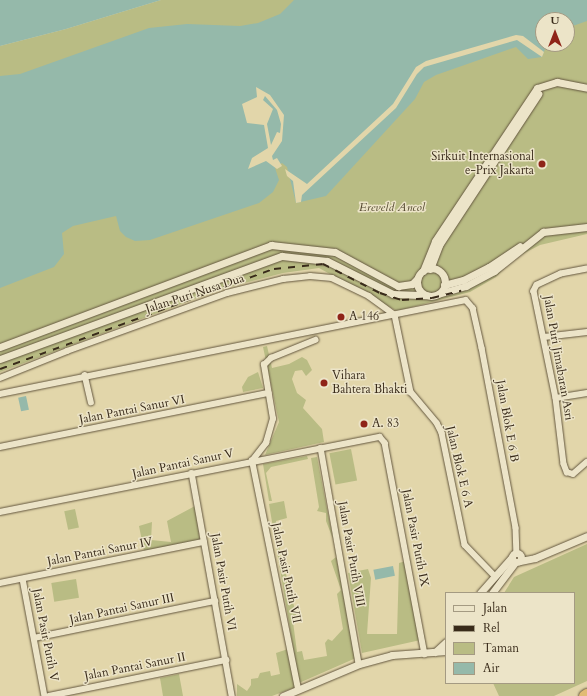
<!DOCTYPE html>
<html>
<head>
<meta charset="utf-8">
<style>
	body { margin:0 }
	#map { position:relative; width:587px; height:696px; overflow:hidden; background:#e2d6aa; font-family:Cardo,serif }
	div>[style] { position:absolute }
	.green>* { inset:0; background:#b9bc84; transform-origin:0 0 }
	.water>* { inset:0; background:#95b9aa; transform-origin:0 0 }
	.pier>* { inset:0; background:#e2d6aa }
	.roads { filter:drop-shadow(0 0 1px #63563e) drop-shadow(0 0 1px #63563e) }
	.minor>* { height:5.5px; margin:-2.75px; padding:0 2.75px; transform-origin:2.75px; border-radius:2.75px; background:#ece4c8 }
	.tertiary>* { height:7px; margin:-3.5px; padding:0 3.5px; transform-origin:3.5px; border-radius:3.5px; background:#ece4c8 }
	.tertiary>.ring { margin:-3.5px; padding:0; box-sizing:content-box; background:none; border:7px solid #ece4c8; border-radius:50% }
	.motorway>* { height:10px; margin:-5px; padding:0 5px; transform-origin:5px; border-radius:5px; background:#e1bb75 }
	.rail>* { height:1.5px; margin-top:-0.75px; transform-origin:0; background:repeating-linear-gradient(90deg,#392b1a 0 7px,transparent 0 14px) }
	.dots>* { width:11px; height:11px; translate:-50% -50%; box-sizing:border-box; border:2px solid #ece4c8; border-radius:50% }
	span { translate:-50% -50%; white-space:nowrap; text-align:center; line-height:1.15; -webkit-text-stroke:3px #ece4c8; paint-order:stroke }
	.poi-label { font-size:12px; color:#392b1a }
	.right { translate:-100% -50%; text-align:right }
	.left { translate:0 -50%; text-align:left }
	.park-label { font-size:12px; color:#53482f; font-style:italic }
	.street-label { font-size:12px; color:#392b1a }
	.legend { position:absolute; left:445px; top:592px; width:130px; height:92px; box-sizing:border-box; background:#ece4c8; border:1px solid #a49a82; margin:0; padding:5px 7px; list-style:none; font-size:12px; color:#392b1a }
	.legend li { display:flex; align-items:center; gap:8px; height:20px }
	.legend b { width:20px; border:1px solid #a49a82 }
	.north { position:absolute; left:535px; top:12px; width:40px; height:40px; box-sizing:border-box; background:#ece4c8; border:1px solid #a49a82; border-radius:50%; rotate:0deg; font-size:11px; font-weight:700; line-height:16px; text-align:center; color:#392b1a }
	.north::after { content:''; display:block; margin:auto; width:14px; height:18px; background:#8f2418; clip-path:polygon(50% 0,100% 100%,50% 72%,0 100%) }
</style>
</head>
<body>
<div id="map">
	<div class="green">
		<div style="clip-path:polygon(evenodd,161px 0,587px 0,587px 234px,540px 245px,513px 259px,496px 277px,470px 292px,397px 311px,319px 268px,283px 273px,221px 289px,0 372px,0 46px,66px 29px,161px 0,543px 20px,567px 20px,567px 44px,543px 44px,543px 20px)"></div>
		<div style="clip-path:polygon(267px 346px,272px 368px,289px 364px,302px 357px,307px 360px,312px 370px,306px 376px,302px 370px,295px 371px,292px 379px,297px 393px,306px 400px,303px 408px,322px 429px,324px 442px,265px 455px,279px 422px,263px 347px)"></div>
		<div style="clip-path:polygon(258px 372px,263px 388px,243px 392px,242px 387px,248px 377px)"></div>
		<div style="left:351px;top:449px;width:32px;height:22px;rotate:79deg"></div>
		<div style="clip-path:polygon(307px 456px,308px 459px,271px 467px,266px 473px,272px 501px,269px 501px,263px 464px)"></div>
		<div style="clip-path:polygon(317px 457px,356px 658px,299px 683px,269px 504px,284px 501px,287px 518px,276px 521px,283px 574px,286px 574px,296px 614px,293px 622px,297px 652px,302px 651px,304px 660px,327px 656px,325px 643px,328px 639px,332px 641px,343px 629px,337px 594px,341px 590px,331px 561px,336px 557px,333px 539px,326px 521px,326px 513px,317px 511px,319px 507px,311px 458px)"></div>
		<div style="clip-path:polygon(195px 506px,200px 540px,144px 551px,139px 526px,152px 522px,151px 540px,171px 542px,167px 521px)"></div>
		<div style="left:75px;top:509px;width:19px;height:11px;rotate:78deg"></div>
		<div style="clip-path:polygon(587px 544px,587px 681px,554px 696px,499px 696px,493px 683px,574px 683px,574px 593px,504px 593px,514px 577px)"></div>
		<div style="clip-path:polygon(406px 561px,425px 639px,362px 653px,348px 573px,368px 569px,371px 578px,367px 634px,397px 634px,399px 563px)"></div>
		<div style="left:76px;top:579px;width:19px;height:25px;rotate:81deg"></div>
		<div style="clip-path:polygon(288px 649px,296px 687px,272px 696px,237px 696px,237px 684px,247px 691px,251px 685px,251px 679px,258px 678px,260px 673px,270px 671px,271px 676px,280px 674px,276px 653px)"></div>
		<div style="clip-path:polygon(179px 674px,183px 696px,163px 696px,160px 678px)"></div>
	</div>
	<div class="water">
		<div style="clip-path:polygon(0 0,161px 0,66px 29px,0 46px)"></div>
		<div style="clip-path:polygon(294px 0,587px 0,587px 21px,567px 28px,567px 20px,543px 20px,543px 44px,547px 44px,542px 57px,528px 59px,516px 47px,436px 75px,424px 82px,415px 99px,326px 196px,296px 203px,287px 167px,282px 163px,275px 168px,279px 180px,273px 192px,259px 203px,150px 240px,135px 241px,126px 237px,120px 231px,116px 216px,73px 226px,62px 233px,64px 254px,54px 267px,0 288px,0 76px,20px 74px,149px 28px,187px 24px,240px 26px,258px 23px,280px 14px)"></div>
		<div style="left:26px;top:396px;width:14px;height:8px;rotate:78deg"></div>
		<div style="left:393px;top:566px;width:10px;height:20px;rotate:79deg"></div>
	</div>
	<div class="pier">
		<div style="clip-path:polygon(516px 35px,523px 36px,544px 52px,542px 57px,517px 40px,424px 67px,417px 74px,396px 108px,302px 195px,301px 202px,296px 203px,293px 181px,287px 176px,285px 169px,307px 184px,393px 104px,416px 67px,426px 61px)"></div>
		<div style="clip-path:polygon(evenodd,256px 87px,270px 95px,284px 115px,282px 141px,272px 156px,273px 160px,277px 158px,282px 166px,277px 169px,266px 161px,248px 169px,252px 158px,268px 148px,264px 125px,247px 123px,242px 104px,257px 97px,256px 87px,265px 96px,277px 110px,281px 124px,280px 133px,277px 132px,271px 145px,267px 124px,273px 109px,263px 100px,265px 96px)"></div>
	</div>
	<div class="roads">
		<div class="minor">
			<div style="left:587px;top:269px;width:26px;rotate:169deg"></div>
			<div style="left:561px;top:274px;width:26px;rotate:155deg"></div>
			<div style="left:537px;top:285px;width:7px;rotate:117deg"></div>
			<div style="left:534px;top:291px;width:109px;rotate:78.4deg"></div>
			<div style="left:556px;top:398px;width:66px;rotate:83.1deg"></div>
			<div style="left:564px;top:464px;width:9px;rotate:69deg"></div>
			<div style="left:567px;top:472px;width:6px;rotate:18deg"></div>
			<div style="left:573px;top:474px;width:18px;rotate:-41deg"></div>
			<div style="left:544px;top:337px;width:43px;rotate:-6.6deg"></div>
			<div style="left:85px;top:375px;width:28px;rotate:77deg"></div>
			<div style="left:0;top:378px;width:72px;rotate:-21.9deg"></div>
			<div style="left:67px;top:351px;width:170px;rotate:-19.9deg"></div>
			<div style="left:227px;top:293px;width:58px;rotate:-14deg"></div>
			<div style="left:283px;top:279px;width:27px;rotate:-6deg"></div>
			<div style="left:310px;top:276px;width:22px;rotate:5deg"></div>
			<div style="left:332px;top:278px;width:41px;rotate:25.9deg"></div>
			<div style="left:369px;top:296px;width:32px;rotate:36deg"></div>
			<div style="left:395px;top:315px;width:79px;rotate:78.3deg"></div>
			<div style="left:411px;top:392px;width:40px;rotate:50deg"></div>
			<div style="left:437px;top:423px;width:11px;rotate:63deg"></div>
			<div style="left:442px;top:433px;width:114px;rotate:78.4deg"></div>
			<div style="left:465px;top:545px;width:42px;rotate:46deg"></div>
			<div style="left:0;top:394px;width:475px;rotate:-11.4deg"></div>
			<div style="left:466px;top:300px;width:11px;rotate:49deg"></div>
			<div style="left:473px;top:308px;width:41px;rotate:77.3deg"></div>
			<div style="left:482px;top:348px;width:183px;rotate:79.3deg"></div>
			<div style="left:516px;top:528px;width:26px;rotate:88deg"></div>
			<div style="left:556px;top:398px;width:31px;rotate:-9deg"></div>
			<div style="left:0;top:447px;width:274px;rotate:-11.4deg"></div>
			<div style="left:321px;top:448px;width:219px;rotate:80deg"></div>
			<div style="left:192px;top:473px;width:227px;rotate:79.8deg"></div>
			<div style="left:0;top:512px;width:387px;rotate:-11.2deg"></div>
			<div style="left:380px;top:437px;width:8px;rotate:50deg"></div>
			<div style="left:385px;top:443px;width:215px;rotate:79.3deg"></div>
			<div style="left:23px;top:579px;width:119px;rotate:79.4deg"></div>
			<div style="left:0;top:583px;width:208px;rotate:-11.4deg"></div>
			<div style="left:34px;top:638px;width:185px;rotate:-11.6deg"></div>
			<div style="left:298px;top:689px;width:233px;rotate:-101.4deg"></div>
			<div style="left:252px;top:461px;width:23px;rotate:-52deg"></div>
			<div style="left:266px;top:443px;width:25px;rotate:-74deg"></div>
			<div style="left:273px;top:419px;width:55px;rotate:-99.5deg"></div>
			<div style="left:264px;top:365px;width:10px;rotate:-45deg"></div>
			<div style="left:271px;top:358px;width:48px;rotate:-22.2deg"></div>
			<div style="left:49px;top:696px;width:181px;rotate:-11.5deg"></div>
		</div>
		<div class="tertiary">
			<div class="ring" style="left:417px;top:268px;width:21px;height:21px"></div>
			<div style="left:430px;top:269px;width:26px;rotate:-69deg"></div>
			<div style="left:439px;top:245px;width:181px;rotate:-56.7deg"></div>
			<div style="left:423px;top:271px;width:32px;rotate:-68deg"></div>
			<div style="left:435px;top:241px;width:184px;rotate:-56.3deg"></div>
			<div style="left:537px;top:88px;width:21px;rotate:-17deg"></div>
			<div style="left:557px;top:82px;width:31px;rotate:11deg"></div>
			<div style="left:444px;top:285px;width:20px;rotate:-15deg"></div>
			<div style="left:463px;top:280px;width:29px;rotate:-27deg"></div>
			<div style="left:489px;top:267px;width:37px;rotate:-34deg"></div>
			<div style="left:438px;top:294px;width:29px;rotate:-16deg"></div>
			<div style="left:466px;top:286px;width:32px;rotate:-28deg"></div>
			<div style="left:494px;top:271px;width:63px;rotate:-38.5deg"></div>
			<div style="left:543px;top:232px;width:44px;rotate:-6.5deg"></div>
			<div style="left:0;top:347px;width:290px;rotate:-20.6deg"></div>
			<div style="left:271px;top:245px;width:64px;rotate:6.2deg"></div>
			<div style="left:335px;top:252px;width:72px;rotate:28.4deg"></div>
			<div style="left:398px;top:286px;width:14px;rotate:-8deg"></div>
			<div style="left:412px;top:284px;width:7px;rotate:-45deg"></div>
			<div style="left:0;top:359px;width:300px;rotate:-20.1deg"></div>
			<div style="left:282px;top:256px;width:45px;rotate:6.3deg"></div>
			<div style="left:327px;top:261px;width:74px;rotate:26.6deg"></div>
			<div style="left:393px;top:294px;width:33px;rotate:2deg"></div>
			<div class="ring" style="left:512.5px;top:553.5px;width:2px;height:2px"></div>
			<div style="left:520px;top:561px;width:15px;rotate:-11deg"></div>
			<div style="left:535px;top:558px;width:56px;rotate:-22.9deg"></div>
			<div style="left:480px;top:593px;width:48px;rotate:-48.4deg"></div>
			<div style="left:492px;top:593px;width:39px;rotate:-53deg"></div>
			<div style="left:435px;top:652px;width:15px;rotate:-42deg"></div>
			<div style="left:283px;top:696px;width:82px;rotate:-22.8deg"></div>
			<div style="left:359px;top:664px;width:34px;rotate:-15deg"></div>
			<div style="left:392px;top:655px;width:54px;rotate:-4.2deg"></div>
		</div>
		<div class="motorway">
			<div style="left:584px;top:696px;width:4px;rotate:-34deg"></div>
		</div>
	</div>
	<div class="rail">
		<div style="left:0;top:369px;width:292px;rotate:-20.1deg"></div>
		<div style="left:274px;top:269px;width:49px;rotate:-5.8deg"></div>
		<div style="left:323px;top:264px;width:64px;rotate:27deg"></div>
		<div style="left:380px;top:293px;width:23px;rotate:18deg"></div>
		<div style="left:402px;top:300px;width:30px;rotate:-4deg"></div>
		<div style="left:432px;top:298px;width:30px;rotate:-14deg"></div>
	</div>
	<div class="dots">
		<div style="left:542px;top:164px;background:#8f2418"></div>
		<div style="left:341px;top:317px;background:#8f2418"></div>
		<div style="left:324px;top:383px;background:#8f2418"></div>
		<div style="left:364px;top:424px;background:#8f2418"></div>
	</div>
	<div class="poi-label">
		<span class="right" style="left:534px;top:164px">Sirkuit Internasional<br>e-Prix Jakarta</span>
		<span class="left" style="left:349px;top:317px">A 146</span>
		<span class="left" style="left:332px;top:383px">Vihara<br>Bahtera Bhakti</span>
		<span class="left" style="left:372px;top:424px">A. 83</span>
	</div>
	<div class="park-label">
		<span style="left:392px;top:208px">Ereveld Ancol</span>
	</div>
	<div class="street-label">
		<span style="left:195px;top:294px;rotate:-18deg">Jalan Puri Nusa Dua</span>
		<span style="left:558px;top:358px;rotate:80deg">Jalan Puri Jimabaran Asri</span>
		<span style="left:132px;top:410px;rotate:-11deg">Jalan Pantai Sanur VI</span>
		<span style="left:507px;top:421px;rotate:80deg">Jalan Blok E 6 B</span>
		<span style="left:183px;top:464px;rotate:-12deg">Jalan Pantai Sanur V</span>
		<span style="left:459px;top:467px;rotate:77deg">Jalan Blok E 6 A</span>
		<span style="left:415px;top:538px;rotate:79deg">Jalan Pasir Putih IX</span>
		<span style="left:100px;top:552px;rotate:-11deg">Jalan Pantai Sanur IV</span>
		<span style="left:351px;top:554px;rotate:80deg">Jalan Pasir Putih VIII</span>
		<span style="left:286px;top:573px;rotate:78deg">Jalan Pasir Putih VII</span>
		<span style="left:223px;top:582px;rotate:80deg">Jalan Pasir Putih VI</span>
		<span style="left:122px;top:609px;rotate:-12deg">Jalan Pantai Sanur III</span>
		<span style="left:45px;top:635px;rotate:79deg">Jalan Pasir Putih V</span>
		<span style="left:135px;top:667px;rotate:-11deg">Jalan Pantai Sanur II</span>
	</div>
	<ul class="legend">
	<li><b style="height:5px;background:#ece4c8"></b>Jalan</li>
	<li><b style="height:5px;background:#392b1a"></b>Rel</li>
	<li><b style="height:11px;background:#b9bc84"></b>Taman</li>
	<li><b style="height:11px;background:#95b9aa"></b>Air</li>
	</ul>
	<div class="north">U</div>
</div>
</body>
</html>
